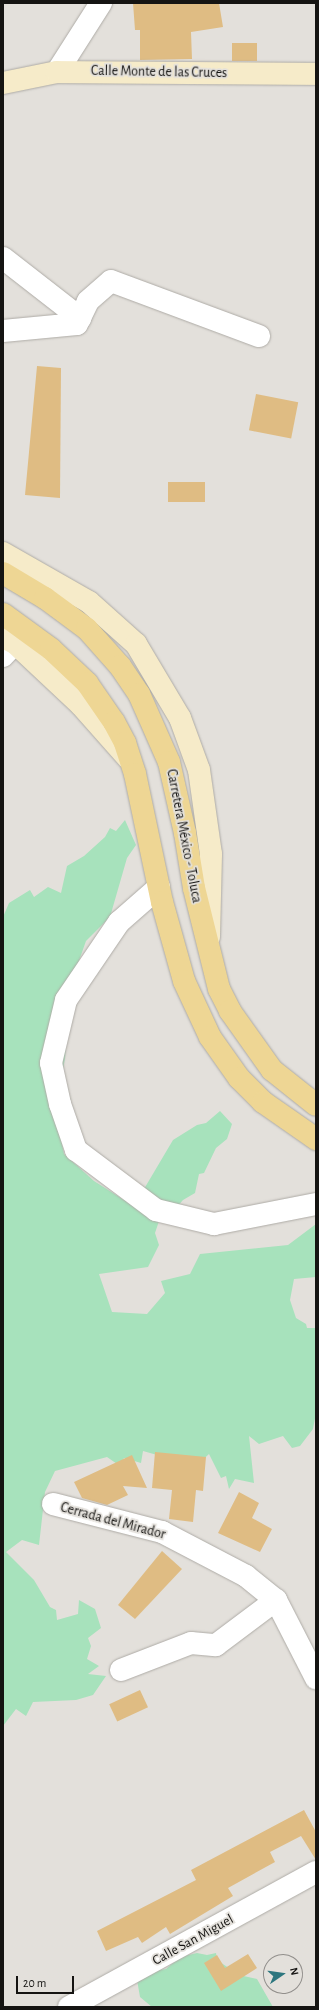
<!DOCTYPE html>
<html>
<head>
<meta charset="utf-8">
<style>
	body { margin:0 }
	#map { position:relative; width:319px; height:2010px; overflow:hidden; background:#e3e0db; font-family:"Alegreya Sans",sans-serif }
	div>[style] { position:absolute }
	.green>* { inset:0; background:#a7e2bc }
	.building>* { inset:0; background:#dfbc83; transform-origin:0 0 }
	.roads { filter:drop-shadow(0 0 1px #aeaba6) drop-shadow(0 0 1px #aeaba6) }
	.street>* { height:22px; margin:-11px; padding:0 11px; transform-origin:11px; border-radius:11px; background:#fff }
	.secondary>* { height:22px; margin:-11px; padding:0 11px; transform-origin:11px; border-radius:11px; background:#f6ebc9 }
	.primary>* { height:22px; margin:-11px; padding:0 11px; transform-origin:11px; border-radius:11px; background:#eed694 }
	span { translate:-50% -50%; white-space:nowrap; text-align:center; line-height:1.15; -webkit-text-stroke:3.5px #e3e0db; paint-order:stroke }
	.street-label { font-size:14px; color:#151412 }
	.frame { position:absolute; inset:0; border:4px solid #151412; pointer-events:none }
	.north { position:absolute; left:263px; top:1954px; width:40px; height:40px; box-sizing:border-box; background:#e3e0db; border:1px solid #918e8b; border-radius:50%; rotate:77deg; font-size:11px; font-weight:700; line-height:16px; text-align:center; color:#151412 }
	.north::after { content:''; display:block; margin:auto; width:14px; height:18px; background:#2d767e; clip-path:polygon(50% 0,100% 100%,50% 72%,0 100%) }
	.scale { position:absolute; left:16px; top:1976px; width:58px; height:18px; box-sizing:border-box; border:2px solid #151412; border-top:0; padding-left:5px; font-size:12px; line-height:14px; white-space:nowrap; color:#151412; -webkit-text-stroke:3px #e3e0db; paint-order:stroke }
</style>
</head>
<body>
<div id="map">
	<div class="green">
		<div style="clip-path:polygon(125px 820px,136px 845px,127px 858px,110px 917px,86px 941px,70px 986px,65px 1059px,55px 1107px,64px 1154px,94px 1181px,124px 1200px,144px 1189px,173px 1140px,197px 1125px,206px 1123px,220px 1111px,232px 1124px,227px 1139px,216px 1148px,204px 1173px,199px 1174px,195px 1193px,183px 1200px,168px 1217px,163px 1209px,155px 1233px,159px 1245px,148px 1267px,99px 1274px,112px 1312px,147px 1314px,165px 1293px,161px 1281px,190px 1274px,200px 1254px,288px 1245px,316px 1224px,316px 1277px,294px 1279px,290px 1300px,296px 1318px,306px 1324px,307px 1328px,316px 1328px,316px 1413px,313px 1429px,300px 1446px,292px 1448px,283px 1436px,259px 1444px,249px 1436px,254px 1483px,235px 1479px,229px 1489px,226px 1476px,221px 1478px,209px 1454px,196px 1466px,143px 1451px,141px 1463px,124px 1458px,120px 1466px,107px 1457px,55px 1471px,45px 1492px,39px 1545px,22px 1540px,6px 1552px,34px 1580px,50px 1607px,56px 1610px,57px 1620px,78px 1614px,79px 1600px,95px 1609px,101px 1628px,88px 1638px,91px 1646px,87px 1659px,99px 1666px,88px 1674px,106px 1676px,93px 1695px,76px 1700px,33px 1702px,26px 1716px,16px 1709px,3px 1726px,3px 917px,9px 903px,30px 890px,34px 897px,48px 887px,61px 893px,67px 866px,84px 856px,105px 837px,110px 828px,116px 831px)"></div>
		<div style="clip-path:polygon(197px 1953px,207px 1955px,216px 1953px,217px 1960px,239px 1975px,257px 1979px,273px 2007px,152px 2007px,140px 1997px,137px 1980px,148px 1972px,166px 1969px,180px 1957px)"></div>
	</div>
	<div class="building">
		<div style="clip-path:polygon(133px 3px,219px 3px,223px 27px,191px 32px,192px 59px,140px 60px,140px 30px,135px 30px)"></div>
		<div style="left:232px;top:43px;width:25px;height:18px"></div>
		<div style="clip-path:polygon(37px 366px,61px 368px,60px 498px,25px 495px)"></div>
		<div style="left:256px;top:394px;width:43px;height:37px;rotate:11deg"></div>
		<div style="left:168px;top:482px;width:37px;height:20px"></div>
		<div style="clip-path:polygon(155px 1452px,206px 1457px,203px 1491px,196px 1490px,193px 1522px,169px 1519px,172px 1490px,152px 1488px)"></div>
		<div style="clip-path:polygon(132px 1455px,147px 1488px,123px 1486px,128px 1495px,107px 1505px,82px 1498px,74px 1482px)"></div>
		<div style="clip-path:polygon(239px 1492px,259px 1503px,252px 1518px,272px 1529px,260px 1552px,218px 1533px)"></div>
		<div style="clip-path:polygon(162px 1551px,182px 1569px,135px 1619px,118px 1605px)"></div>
		<div style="left:140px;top:1690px;width:19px;height:34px;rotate:65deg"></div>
		<div style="clip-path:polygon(304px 1810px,316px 1832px,316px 1860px,301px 1836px,270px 1852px,275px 1862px,228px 1888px,233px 1896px,170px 1934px,166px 1927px,142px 1943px,138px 1937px,106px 1951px,97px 1931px,196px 1880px,191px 1870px)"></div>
		<div style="clip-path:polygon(248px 1954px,257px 1968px,221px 1991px,204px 1963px,217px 1955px,225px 1968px)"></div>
	</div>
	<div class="roads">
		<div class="street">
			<div style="left:57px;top:72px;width:82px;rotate:-57.5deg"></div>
			<div style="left:3px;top:258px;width:98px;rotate:37.9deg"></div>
			<div style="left:3px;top:331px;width:74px;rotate:-5.4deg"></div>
			<div style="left:77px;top:324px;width:25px;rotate:-64deg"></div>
			<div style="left:88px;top:301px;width:30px;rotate:-41deg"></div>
			<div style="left:111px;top:281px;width:158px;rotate:20.4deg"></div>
			<div style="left:3px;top:656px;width:18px;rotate:-47deg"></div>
			<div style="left:159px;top:887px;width:53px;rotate:138.8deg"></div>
			<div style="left:119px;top:922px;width:94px;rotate:124.2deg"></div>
			<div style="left:66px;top:1000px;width:65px;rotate:103.4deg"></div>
			<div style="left:51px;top:1063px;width:42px;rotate:77.6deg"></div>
			<div style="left:60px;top:1104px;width:49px;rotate:70.8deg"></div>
			<div style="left:76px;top:1150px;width:100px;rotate:36.9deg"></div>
			<div style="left:156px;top:1210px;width:60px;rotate:13.6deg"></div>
			<div style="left:214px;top:1224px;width:104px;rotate:-11.1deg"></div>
			<div style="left:53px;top:1504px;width:113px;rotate:14.4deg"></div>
			<div style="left:162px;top:1532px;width:95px;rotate:27.6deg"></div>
			<div style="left:246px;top:1576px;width:38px;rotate:39deg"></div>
			<div style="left:276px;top:1600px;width:88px;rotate:62.9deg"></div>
			<div style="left:121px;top:1670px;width:75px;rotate:-21.1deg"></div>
			<div style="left:191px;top:1643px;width:25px;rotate:5deg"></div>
			<div style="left:216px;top:1645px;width:75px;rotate:-36.9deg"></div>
			<div style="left:69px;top:2007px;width:281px;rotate:-28.7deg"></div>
		</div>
		<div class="secondary">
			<div style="left:3px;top:83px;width:55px;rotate:-11.5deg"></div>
			<div style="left:57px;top:72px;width:259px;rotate:0.4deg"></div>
			<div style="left:3px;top:553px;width:99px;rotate:29.7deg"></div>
			<div style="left:89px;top:602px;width:63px;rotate:41.8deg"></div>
			<div style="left:136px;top:644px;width:86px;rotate:59.3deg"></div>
			<div style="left:180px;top:718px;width:55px;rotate:69.9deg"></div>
			<div style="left:199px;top:770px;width:85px;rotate:81.9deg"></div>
			<div style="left:211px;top:854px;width:83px;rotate:91.4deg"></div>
			<div style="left:3px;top:637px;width:13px;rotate:27deg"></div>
			<div style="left:15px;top:643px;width:91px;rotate:43.2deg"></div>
			<div style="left:81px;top:705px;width:71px;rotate:48.4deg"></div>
		</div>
		<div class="primary">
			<div style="left:3px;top:573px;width:49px;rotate:30.8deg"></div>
			<div style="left:45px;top:598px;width:52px;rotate:36.4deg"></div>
			<div style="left:87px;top:629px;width:50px;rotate:48.3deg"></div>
			<div style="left:120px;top:666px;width:34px;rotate:56deg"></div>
			<div style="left:139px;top:694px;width:74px;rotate:66.2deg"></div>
			<div style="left:169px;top:762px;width:73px;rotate:77.3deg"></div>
			<div style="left:185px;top:833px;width:56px;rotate:80.7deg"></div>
			<div style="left:194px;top:888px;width:104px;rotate:76.1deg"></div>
			<div style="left:219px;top:989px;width:25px;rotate:63deg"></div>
			<div style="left:230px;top:1011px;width:72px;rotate:54.6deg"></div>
			<div style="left:272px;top:1070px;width:56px;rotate:38.5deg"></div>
			<div style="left:3px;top:614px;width:59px;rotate:36.1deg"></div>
			<div style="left:51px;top:649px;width:50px;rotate:43.4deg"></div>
			<div style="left:87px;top:683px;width:47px;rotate:55.3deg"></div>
			<div style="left:114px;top:722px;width:24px;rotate:62deg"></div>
			<div style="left:125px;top:743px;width:33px;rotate:72deg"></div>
			<div style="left:135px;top:774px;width:131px;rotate:78.1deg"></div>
			<div style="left:162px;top:902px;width:82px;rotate:74.4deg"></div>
			<div style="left:184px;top:981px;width:62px;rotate:65.1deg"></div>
			<div style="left:210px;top:1037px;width:50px;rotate:54.7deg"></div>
			<div style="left:239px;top:1078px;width:34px;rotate:45deg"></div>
			<div style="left:263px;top:1102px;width:65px;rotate:34.9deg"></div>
		</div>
	</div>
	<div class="street-label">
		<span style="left:159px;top:72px;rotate:1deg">Calle Monte de las Cruces</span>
		<span style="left:184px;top:836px;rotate:79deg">Carretera México - Toluca</span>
		<span style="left:113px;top:1521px;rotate:15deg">Cerrada del Mirador</span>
		<span style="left:193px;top:1940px;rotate:-29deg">Calle San Miguel</span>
	</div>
	<div class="frame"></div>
	<div class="north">N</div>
	<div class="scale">20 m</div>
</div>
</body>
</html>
